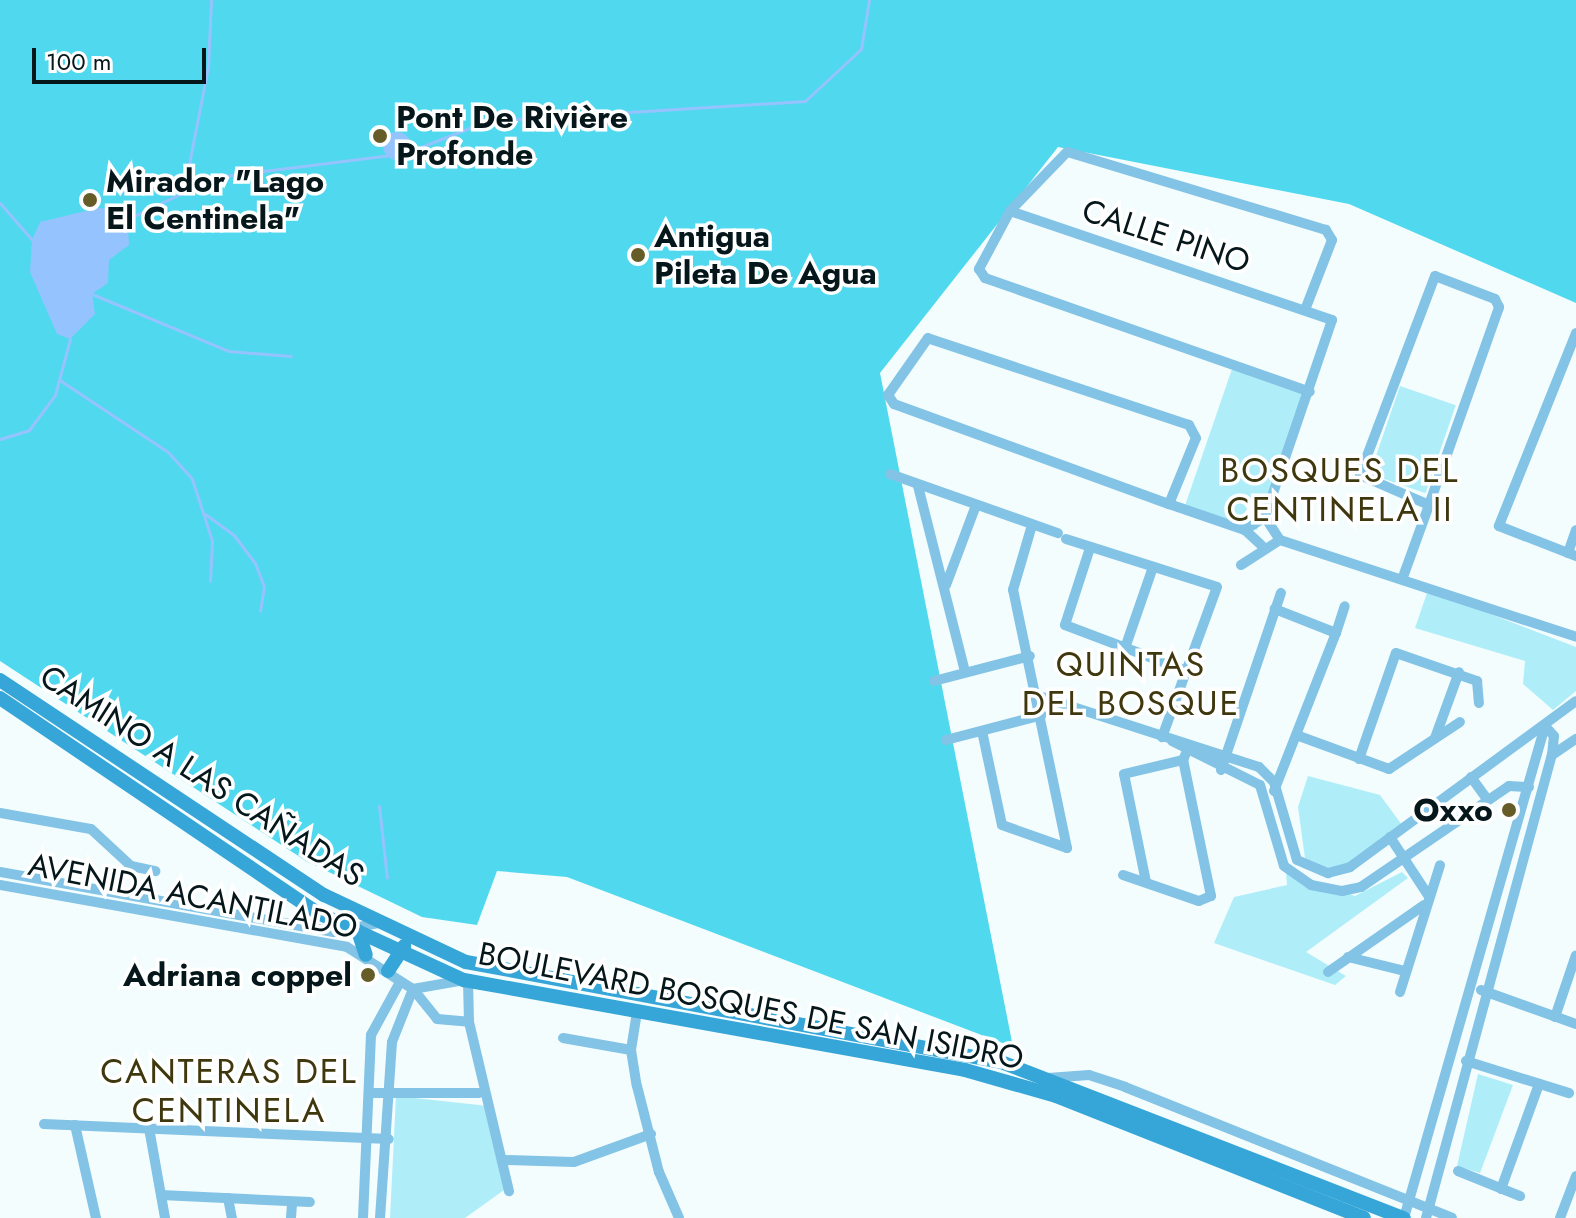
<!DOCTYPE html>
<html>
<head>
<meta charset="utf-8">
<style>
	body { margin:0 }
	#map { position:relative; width:1576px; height:1218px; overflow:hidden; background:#f3fdfe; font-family:Jost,sans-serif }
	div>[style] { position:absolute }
	.green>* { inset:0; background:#afeef9; transform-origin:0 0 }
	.forest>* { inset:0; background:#50d9ee }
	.water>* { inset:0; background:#95c3fd }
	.round { border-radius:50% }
	.stream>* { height:3px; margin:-1.5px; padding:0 1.5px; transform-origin:1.5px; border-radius:1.5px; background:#95c3fd }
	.street>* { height:10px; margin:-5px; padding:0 5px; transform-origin:5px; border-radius:5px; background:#83c3e5 }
	.secondary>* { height:14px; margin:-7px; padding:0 7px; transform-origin:7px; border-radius:7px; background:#36a6d8 }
	.dots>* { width:22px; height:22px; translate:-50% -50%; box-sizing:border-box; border:4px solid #fff; border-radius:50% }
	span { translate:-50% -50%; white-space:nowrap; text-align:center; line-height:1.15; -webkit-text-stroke:7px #fff; paint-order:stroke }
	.poi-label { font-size:32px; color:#05171a; font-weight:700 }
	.left { translate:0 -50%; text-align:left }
	.right { translate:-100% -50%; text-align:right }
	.street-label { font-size:32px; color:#05171a }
	.neighbourhood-label { font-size:34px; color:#3f380e; letter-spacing:2px }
	.scale { position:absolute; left:32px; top:48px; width:174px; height:36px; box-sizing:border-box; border:4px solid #05171a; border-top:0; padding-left:10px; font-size:24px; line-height:28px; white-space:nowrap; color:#05171a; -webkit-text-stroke:6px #fff; paint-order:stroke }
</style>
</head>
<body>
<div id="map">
	<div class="green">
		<div style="left:1232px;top:369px;width:76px;height:144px;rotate:19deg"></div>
		<div style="left:1400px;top:386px;width:59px;height:93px;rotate:19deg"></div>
		<div style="clip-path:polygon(1428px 590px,1576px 647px,1576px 691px,1553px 710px,1523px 684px,1525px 661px,1415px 628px)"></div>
		<div style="clip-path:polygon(1308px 776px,1380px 795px,1402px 825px,1342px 868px,1322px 870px,1305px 858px,1298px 807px)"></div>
		<div style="clip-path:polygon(1402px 872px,1408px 878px,1306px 952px,1346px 976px,1335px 985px,1214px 943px,1234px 897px,1287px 885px,1286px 873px,1355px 896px)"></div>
		<div style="clip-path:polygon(1478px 1074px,1513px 1085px,1480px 1173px,1457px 1166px)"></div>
		<div style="clip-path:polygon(396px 1096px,488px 1106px,511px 1185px,465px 1218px,390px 1218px)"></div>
	</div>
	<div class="forest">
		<div style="clip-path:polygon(0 0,1576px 0,1576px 303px,1349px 204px,1058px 147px,880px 373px,1013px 1047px,567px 877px,497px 871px,477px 925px,422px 917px,306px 861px,0 661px)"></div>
	</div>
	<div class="water">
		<div class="round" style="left:383px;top:132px;width:28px;height:28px"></div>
		<div style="clip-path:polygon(98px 208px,127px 210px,129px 245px,109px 260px,108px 283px,92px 294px,95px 314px,70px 339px,57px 334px,30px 272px,32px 240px,40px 222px)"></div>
	</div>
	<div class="stream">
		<div style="left:408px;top:152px;width:85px;rotate:-21.4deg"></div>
		<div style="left:487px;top:121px;width:319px;rotate:-3.6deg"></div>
		<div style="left:805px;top:101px;width:76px;rotate:-42.9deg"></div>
		<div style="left:861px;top:49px;width:50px;rotate:-80.7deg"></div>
		<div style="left:184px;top:190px;width:125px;rotate:-79deg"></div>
		<div style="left:208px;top:67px;width:67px;rotate:-87.4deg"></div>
		<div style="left:0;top:203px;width:49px;rotate:49.1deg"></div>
		<div style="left:132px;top:217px;width:93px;rotate:-25.5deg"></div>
		<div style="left:216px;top:177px;width:174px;rotate:-7.2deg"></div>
		<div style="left:92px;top:294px;width:147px;rotate:22.7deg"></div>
		<div style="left:228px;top:351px;width:63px;rotate:4.5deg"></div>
		<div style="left:61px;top:381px;width:128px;rotate:33.6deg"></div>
		<div style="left:168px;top:452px;width:36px;rotate:48deg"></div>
		<div style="left:192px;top:479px;width:65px;rotate:72.1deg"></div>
		<div style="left:212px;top:541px;width:40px;rotate:92.9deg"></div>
		<div style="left:0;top:439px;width:30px;rotate:-17deg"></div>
		<div style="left:29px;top:430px;width:44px;rotate:-53.4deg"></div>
		<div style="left:55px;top:395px;width:58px;rotate:-75deg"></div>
		<div style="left:205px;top:514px;width:34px;rotate:36deg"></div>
		<div style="left:233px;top:534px;width:36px;rotate:53deg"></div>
		<div style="left:255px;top:563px;width:25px;rotate:69deg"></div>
		<div style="left:264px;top:586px;width:25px;rotate:99deg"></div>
		<div style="left:379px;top:806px;width:72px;rotate:83.7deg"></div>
	</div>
	<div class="street">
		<div style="left:1010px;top:211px;width:340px;rotate:18.7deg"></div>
		<div style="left:1332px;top:320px;width:208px;rotate:108.8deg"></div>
		<div style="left:1305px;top:310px;width:75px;rotate:-68.9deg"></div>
		<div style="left:1332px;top:240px;width:12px;rotate:-121deg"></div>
		<div style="left:1326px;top:230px;width:270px;rotate:-163.2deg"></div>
		<div style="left:1067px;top:152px;width:82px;rotate:134deg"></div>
		<div style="left:1010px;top:211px;width:66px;rotate:118.1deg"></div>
		<div style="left:979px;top:269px;width:11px;rotate:56deg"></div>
		<div style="left:985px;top:278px;width:344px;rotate:19.3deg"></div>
		<div style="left:1576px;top:333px;width:208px;rotate:111.8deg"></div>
		<div style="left:1499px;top:526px;width:83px;rotate:21.3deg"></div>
		<div style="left:890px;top:474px;width:178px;rotate:19.4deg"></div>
		<div style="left:918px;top:486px;width:192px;rotate:75.8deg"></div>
		<div style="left:1169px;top:504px;width:71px;rotate:-67.8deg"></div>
		<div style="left:1196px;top:438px;width:15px;rotate:-118deg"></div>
		<div style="left:1189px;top:425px;width:275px;rotate:-161.6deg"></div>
		<div style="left:928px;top:338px;width:70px;rotate:125.1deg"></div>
		<div style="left:888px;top:395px;width:11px;rotate:56deg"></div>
		<div style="left:894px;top:404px;width:293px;rotate:20deg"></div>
		<div style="left:1169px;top:504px;width:80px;rotate:18.9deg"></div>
		<div style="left:1265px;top:517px;width:27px;rotate:57deg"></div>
		<div style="left:1245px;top:530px;width:23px;rotate:43deg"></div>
		<div style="left:1245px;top:530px;width:24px;rotate:-33deg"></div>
		<div style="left:1066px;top:539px;width:158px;rotate:17.6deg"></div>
		<div style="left:1217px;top:587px;width:160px;rotate:110.1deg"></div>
		<div style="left:1280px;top:540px;width:311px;rotate:18.1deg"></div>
		<div style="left:1090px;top:548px;width:81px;rotate:108deg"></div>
		<div style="left:1065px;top:625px;width:130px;rotate:20.7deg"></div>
		<div style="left:1568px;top:553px;width:24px;rotate:-71deg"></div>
		<div style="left:1241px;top:565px;width:46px;rotate:-32.7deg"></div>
		<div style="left:1403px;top:577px;width:77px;rotate:-70.1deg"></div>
		<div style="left:1429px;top:505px;width:210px;rotate:-70.5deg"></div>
		<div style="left:1499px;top:307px;width:9px;rotate:-117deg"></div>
		<div style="left:1495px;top:299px;width:64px;rotate:-159deg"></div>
		<div style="left:1435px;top:276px;width:213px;rotate:110.7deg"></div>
		<div style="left:1360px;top:475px;width:75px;rotate:23.5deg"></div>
		<div style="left:946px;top:585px;width:85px;rotate:-69.4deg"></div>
		<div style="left:1336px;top:633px;width:28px;rotate:-72deg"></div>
		<div style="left:1125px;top:648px;width:86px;rotate:-70.9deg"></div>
		<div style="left:934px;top:681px;width:99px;rotate:-14.6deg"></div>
		<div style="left:1039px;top:696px;width:231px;rotate:17.9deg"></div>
		<div style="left:1259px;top:767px;width:21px;rotate:45deg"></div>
		<div style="left:1274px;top:782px;width:81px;rotate:73.6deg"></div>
		<div style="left:1297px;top:860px;width:34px;rotate:23deg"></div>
		<div style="left:1328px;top:873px;width:23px;rotate:-15deg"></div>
		<div style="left:1350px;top:867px;width:280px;rotate:-36.3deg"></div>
		<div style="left:982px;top:731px;width:96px;rotate:78deg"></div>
		<div style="left:1002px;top:825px;width:69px;rotate:19.5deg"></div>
		<div style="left:1067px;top:848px;width:264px;rotate:-101.8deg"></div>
		<div style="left:1013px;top:590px;width:68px;rotate:-73.7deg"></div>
		<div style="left:1299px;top:736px;width:96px;rotate:20.1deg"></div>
		<div style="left:1389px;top:769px;width:85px;rotate:-33.5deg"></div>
		<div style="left:1435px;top:738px;width:70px;rotate:-70deg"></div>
		<div style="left:946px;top:740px;width:99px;rotate:-14.6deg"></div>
		<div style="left:1172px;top:741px;width:98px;rotate:26.6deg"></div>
		<div style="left:1260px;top:785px;width:84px;rotate:73.5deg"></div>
		<div style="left:1284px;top:866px;width:33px;rotate:35deg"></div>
		<div style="left:1311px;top:885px;width:32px;rotate:11deg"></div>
		<div style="left:1342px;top:891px;width:19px;rotate:-12deg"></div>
		<div style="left:1361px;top:887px;width:179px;rotate:-34.3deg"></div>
		<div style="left:1509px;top:786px;width:20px;rotate:3deg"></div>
		<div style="left:1552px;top:755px;width:29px;rotate:-34deg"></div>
		<div style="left:1359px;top:759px;width:112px;rotate:-70.8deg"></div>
		<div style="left:1396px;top:653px;width:86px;rotate:19.1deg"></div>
		<div style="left:1477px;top:681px;width:22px;rotate:85deg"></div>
		<div style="left:1221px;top:770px;width:187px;rotate:-71.3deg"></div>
		<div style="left:1471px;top:777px;width:29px;rotate:54deg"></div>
		<div style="left:1274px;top:791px;width:170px;rotate:-68.6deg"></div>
		<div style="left:1336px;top:633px;width:66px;rotate:-158.5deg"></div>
		<div style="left:0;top:813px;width:92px;rotate:10deg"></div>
		<div style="left:91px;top:829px;width:54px;rotate:42.8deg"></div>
		<div style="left:131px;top:866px;width:25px;rotate:12deg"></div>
		<div style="left:1390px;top:837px;width:69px;rotate:56.8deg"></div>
		<div style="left:0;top:872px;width:339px;rotate:10.2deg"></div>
		<div style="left:334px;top:932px;width:50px;rotate:-11.5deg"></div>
		<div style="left:1123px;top:875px;width:80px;rotate:18.9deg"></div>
		<div style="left:1199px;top:901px;width:13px;rotate:-23deg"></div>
		<div style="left:1211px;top:896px;width:139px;rotate:-101.6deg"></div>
		<div style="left:1183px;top:760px;width:12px;rotate:-66deg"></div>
		<div style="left:1146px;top:882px;width:110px;rotate:-101.5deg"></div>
		<div style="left:1124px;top:774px;width:61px;rotate:-13.3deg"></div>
		<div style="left:0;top:885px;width:352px;rotate:10.1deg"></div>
		<div style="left:347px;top:947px;width:78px;rotate:32.5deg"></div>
		<div style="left:413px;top:989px;width:52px;rotate:-10deg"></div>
		<div style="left:1348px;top:957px;width:59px;rotate:13.8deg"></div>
		<div style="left:1328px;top:972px;width:117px;rotate:-34.9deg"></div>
		<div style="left:468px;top:981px;width:41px;rotate:88.6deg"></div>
		<div style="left:469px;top:1022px;width:174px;rotate:76.7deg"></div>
		<div style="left:413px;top:989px;width:38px;rotate:51deg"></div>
		<div style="left:437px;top:1019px;width:32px;rotate:5deg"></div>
		<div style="left:1481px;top:990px;width:101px;rotate:19.7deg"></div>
		<div style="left:1400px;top:992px;width:133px;rotate:-72.5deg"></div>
		<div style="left:637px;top:1012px;width:38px;rotate:99deg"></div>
		<div style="left:631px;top:1050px;width:36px;rotate:81deg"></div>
		<div style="left:637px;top:1086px;width:89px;rotate:75.7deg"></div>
		<div style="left:659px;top:1172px;width:50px;rotate:66.5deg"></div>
		<div style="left:1555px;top:1017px;width:65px;rotate:-71.3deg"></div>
		<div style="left:563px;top:1038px;width:69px;rotate:10deg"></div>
		<div style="left:1466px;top:1061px;width:108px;rotate:17.3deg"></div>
		<div style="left:1048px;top:1078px;width:41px;rotate:-4.2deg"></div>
		<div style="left:1089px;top:1075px;width:38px;rotate:18deg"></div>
		<div style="left:1125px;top:1087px;width:352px;rotate:21.8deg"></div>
		<div style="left:374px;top:1093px;width:105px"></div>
		<div style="left:44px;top:1124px;width:345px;rotate:2.5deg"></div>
		<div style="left:75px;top:1125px;width:95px;rotate:77.3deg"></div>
		<div style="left:149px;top:1128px;width:91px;rotate:79.9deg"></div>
		<div style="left:504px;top:1160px;width:70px;rotate:1.6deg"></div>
		<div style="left:574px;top:1162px;width:82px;rotate:-20deg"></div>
		<div style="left:1458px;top:1171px;width:67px;rotate:22deg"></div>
		<div style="left:1501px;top:1189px;width:112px;rotate:-70.1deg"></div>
		<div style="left:161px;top:1195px;width:149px;rotate:2.7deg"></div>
		<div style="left:228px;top:1198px;width:20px;rotate:79deg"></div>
		<div style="left:291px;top:1218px;width:16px;rotate:-86deg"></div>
		<div style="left:363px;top:1218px;width:183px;rotate:-87.5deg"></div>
		<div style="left:371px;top:1035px;width:60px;rotate:-61.3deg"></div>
		<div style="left:380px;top:1218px;width:176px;rotate:-86.1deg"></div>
		<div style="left:392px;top:1042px;width:57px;rotate:-68.4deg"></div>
		<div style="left:1404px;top:1218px;width:512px;rotate:-74.01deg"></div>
		<div style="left:1426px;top:1218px;width:480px;rotate:-74.8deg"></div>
		<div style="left:1552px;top:755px;width:19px;rotate:-84deg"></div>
		<div style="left:1554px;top:736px;width:13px;rotate:-132deg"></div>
		<div style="left:1560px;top:1218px;width:45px;rotate:-69.1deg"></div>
	</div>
	<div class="secondary">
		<div style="left:0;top:680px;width:389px;rotate:33.6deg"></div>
		<div style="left:324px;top:895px;width:157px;rotate:25.3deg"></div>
		<div style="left:466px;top:962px;width:544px;rotate:10.59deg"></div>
		<div style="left:1001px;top:1062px;width:432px;rotate:21.2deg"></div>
		<div style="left:0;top:698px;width:384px;rotate:34.1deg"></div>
		<div style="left:318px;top:913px;width:161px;rotate:24.7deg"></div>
		<div style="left:464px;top:980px;width:509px;rotate:10.18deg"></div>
		<div style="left:965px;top:1070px;width:95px;rotate:15.9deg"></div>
		<div style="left:1056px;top:1096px;width:331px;rotate:21.6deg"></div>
		<div style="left:358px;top:931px;width:25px;rotate:72deg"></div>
		<div style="left:388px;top:971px;width:30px;rotate:-57deg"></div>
	</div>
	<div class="dots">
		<div style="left:380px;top:136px;background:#655c28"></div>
		<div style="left:90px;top:200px;background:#655c28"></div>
		<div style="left:638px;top:255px;background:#655c28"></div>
		<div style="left:1509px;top:810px;background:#655c28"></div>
		<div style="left:368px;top:975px;background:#655c28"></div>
	</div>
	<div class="poi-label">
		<span class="left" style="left:396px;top:136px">Pont De Rivière<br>Profonde</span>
		<span class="left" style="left:106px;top:200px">Mirador "Lago<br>El Centinela"</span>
		<span class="left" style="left:654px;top:255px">Antigua<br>Pileta De Agua</span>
		<span class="right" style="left:1493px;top:810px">Oxxo</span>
		<span class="right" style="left:352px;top:975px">Adriana coppel</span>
	</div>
	<div class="street-label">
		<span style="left:1166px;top:236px;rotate:18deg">CALLE PINO</span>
		<span style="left:202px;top:776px;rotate:33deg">CAMINO A LAS CAÑADAS</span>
		<span style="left:193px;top:896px;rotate:11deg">AVENIDA ACANTILADO</span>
		<span style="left:751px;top:1006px;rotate:11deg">BOULEVARD BOSQUES DE SAN ISIDRO</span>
	</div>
	<div class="neighbourhood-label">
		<span style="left:1340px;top:490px">BOSQUES DEL<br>CENTINELA II</span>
		<span style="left:1131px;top:684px">QUINTAS<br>DEL BOSQUE</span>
		<span style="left:229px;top:1091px">CANTERAS DEL<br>CENTINELA</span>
	</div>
	<div class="scale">100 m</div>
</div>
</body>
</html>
